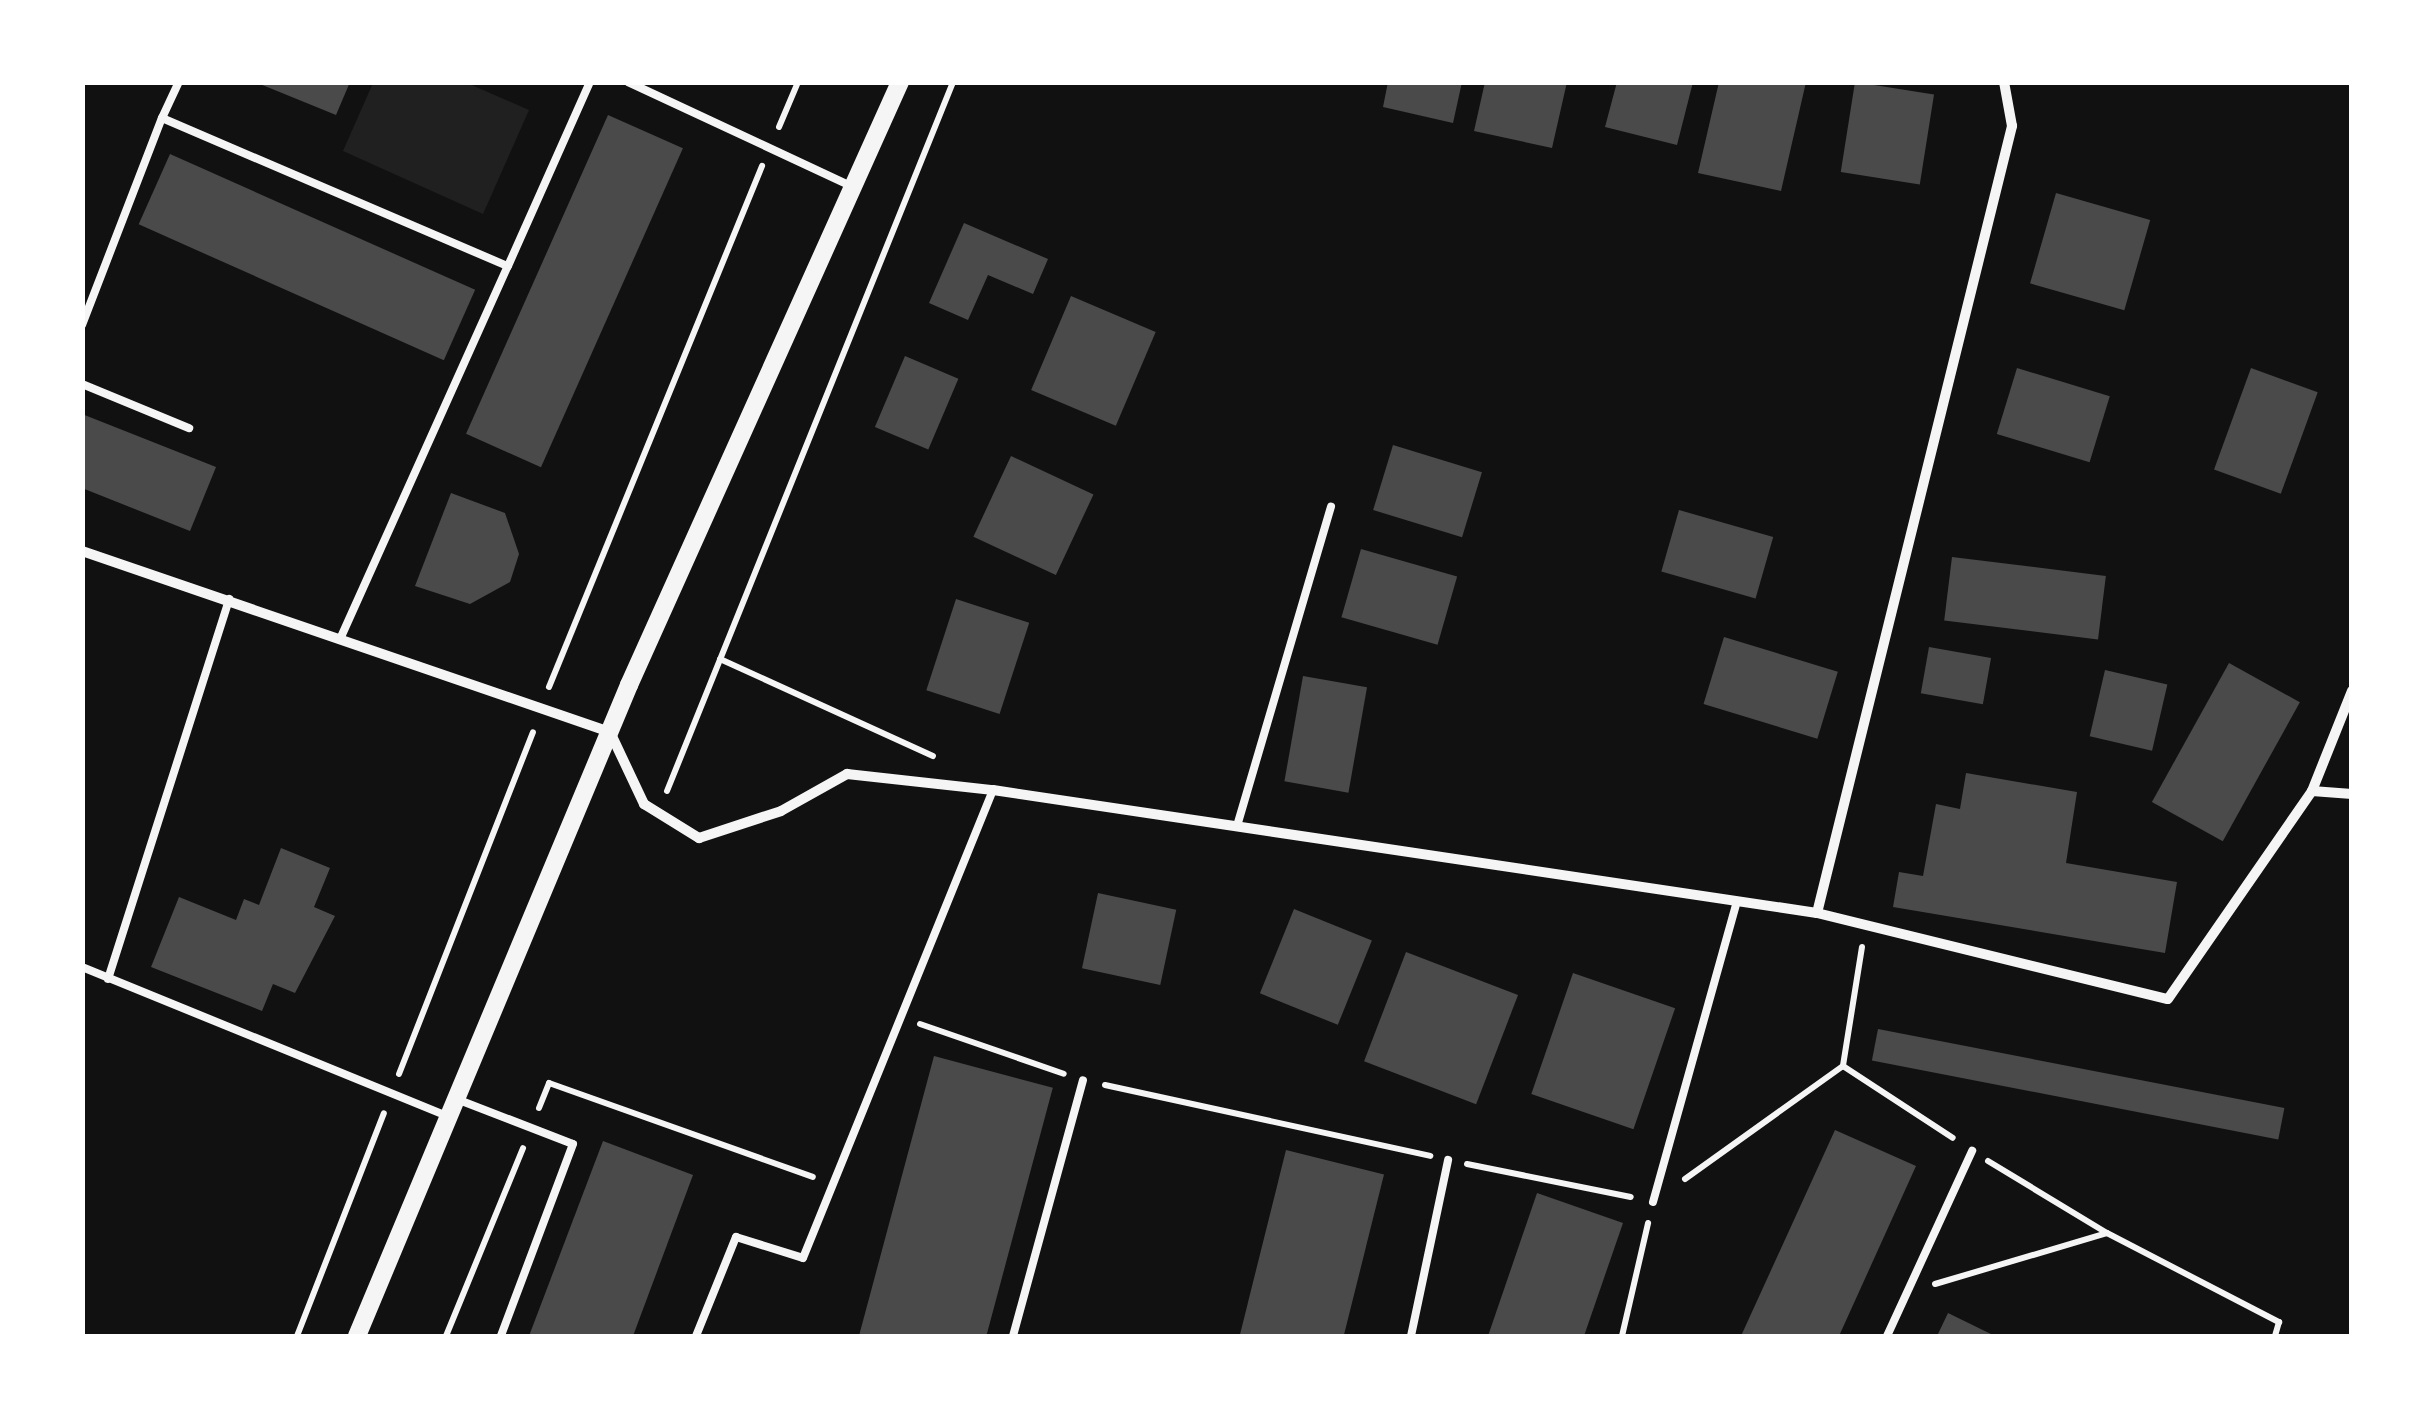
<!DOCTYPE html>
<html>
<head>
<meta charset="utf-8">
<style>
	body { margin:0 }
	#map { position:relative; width:2434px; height:1419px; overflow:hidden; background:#111; font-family:Rubik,sans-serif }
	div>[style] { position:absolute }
	.green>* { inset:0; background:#202020 }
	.building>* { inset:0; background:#4a4a4a; transform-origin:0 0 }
	.path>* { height:6px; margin:-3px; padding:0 3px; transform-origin:3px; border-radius:3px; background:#f5f5f5 }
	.service>* { height:8px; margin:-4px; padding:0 4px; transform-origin:4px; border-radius:4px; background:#f5f5f5 }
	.minor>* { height:10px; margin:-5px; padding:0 5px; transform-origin:5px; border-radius:5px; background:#f5f5f5 }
	.tertiary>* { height:18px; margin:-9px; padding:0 9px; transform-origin:9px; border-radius:9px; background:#f5f5f5 }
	span { translate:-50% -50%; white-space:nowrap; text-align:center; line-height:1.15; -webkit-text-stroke:9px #fff; paint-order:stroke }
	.frame { position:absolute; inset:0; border:85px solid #fff; pointer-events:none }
</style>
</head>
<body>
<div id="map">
	<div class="green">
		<div style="clip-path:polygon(373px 83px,467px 83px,529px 110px,483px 214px,343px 151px)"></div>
	</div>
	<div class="building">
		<div style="clip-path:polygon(255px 82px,350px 82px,336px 115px)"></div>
		<div style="clip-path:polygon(1388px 82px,1462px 82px,1453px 123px,1383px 107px)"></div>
		<div style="clip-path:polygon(1485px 82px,1567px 82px,1552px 148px,1474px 131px)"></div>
		<div style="clip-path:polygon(1617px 82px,1693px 82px,1677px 145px,1605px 127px)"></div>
		<div style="clip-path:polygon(1719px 82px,1806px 82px,1781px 191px,1698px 173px)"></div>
		<div style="left:1855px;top:82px;width:80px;height:91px;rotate:9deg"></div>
		<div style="left:608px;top:115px;width:82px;height:349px;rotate:24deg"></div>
		<div style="left:170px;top:154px;width:334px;height:77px;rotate:24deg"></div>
		<div style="left:2056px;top:193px;width:98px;height:94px;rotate:16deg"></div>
		<div style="clip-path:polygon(964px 223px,1048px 259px,1033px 294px,988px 275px,968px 320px,929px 303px)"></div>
		<div style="left:1071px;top:296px;width:92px;height:102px;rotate:23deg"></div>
		<div style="left:905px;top:356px;width:58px;height:77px;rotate:23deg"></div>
		<div style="left:2017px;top:368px;width:97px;height:69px;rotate:17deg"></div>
		<div style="left:2251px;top:368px;width:71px;height:108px;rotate:20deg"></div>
		<div style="clip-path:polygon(82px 414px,216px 467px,190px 531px,82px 488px)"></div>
		<div style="left:1393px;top:445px;width:93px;height:68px;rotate:17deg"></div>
		<div style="left:1011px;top:456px;width:91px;height:89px;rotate:25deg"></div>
		<div style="clip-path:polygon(451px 493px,505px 513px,519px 554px,510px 582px,470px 604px,415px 586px)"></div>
		<div style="left:1679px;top:510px;width:98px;height:64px;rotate:16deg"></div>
		<div style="left:1361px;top:549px;width:100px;height:71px;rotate:16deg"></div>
		<div style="left:1952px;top:557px;width:155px;height:64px;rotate:7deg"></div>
		<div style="left:956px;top:599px;width:77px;height:96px;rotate:18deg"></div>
		<div style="left:1724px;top:637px;width:119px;height:70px;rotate:17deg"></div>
		<div style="left:1929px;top:647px;width:63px;height:47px;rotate:10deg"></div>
		<div style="left:2229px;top:663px;width:81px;height:159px;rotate:29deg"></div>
		<div style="left:2105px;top:670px;width:64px;height:68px;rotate:13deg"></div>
		<div style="left:1303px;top:676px;width:65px;height:107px;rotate:10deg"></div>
		<div style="clip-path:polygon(1966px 773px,2077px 792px,2066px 863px,2177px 882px,2165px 953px,1893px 907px,1899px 872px,1923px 876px,1936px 804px,1960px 809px)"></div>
		<div style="clip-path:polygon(281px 848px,330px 868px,314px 907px,335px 916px,295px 993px,273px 984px,262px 1011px,151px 967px,179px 897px,236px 920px,244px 899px,259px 905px)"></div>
		<div style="left:1098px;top:893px;width:80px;height:77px;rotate:12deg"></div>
		<div style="left:1294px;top:909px;width:84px;height:91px;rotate:22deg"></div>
		<div style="left:1406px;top:952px;width:120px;height:117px;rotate:21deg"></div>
		<div style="left:1573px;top:973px;width:108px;height:128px;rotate:19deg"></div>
		<div style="left:1878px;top:1029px;width:414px;height:32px;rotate:11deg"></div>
		<div style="left:934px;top:1056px;width:123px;height:290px;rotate:15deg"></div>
		<div style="clip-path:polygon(1835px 1130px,1916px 1166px,1839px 1336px,1741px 1336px)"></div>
		<div style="clip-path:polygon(603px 1141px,693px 1175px,633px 1336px,529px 1336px)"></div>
		<div style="left:1286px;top:1150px;width:101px;height:192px;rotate:14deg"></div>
		<div style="clip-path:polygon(1537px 1193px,1623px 1223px,1584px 1336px,1488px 1336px)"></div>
		<div style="clip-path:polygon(1948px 1313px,1995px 1336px,1937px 1336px)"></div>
	</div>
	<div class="path">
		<div style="left:779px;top:127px;width:49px;rotate:-67.1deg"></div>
		<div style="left:720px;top:659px;width:234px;rotate:24.5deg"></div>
		<div style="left:549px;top:687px;width:563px;rotate:-67.76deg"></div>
		<div style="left:667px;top:791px;width:765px;rotate:-68.03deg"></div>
		<div style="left:1862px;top:947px;width:121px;rotate:99.1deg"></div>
		<div style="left:1843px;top:1066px;width:131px;rotate:33.2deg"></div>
		<div style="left:920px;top:1024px;width:152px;rotate:19.1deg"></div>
		<div style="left:399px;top:1074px;width:367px;rotate:-68.6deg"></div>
		<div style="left:1105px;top:1085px;width:333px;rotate:12.3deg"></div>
		<div style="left:539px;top:1108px;width:27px;rotate:-68deg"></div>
		<div style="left:549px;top:1083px;width:280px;rotate:19.6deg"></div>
		<div style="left:1988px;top:1161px;width:139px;rotate:31.2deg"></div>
		<div style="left:1467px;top:1164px;width:167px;rotate:11.4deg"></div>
		<div style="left:1685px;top:1179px;width:194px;rotate:-35.6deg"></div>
		<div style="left:1935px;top:1284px;width:179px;rotate:-16.5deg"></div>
		<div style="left:2107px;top:1233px;width:194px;rotate:27.4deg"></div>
		<div style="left:2279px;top:1322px;width:15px;rotate:106deg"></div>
		<div style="left:297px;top:1336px;width:239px;rotate:-68.7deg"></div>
		<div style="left:446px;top:1336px;width:203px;rotate:-67.7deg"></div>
		<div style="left:1622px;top:1336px;width:116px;rotate:-77deg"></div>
	</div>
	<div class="service">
		<div style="left:628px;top:82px;width:248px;rotate:25deg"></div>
		<div style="left:162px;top:118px;width:40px;rotate:-65deg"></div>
		<div style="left:82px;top:325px;width:222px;rotate:-68.9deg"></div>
		<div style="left:162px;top:118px;width:376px;rotate:23.2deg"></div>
		<div style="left:508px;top:266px;width:201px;rotate:-66deg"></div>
		<div style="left:82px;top:384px;width:116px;rotate:22.4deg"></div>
		<div style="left:341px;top:637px;width:407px;rotate:-65.8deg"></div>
		<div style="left:1237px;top:826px;width:333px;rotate:-73.6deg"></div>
		<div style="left:82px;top:967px;width:394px;rotate:22.2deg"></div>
		<div style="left:108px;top:979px;width:399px;rotate:-72.3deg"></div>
		<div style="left:459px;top:1100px;width:122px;rotate:21.1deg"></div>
		<div style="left:573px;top:1144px;width:205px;rotate:110.6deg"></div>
		<div style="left:1653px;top:1202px;width:312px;rotate:-74.4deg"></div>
		<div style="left:696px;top:1336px;width:107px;rotate:-68deg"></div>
		<div style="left:736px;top:1237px;width:70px;rotate:17.4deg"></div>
		<div style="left:803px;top:1258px;width:505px;rotate:-67.9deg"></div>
		<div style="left:1013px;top:1336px;width:265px;rotate:-74.7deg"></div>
		<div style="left:1411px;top:1336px;width:180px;rotate:-78.1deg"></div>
		<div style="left:1887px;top:1336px;width:204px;rotate:-65.3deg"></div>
	</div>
	<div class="minor">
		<div style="left:82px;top:551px;width:558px;rotate:18.92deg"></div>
		<div style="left:610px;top:732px;width:80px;rotate:64.7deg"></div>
		<div style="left:644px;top:804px;width:65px;rotate:31.7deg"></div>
		<div style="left:699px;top:838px;width:86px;rotate:-18.2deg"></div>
		<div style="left:781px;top:811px;width:76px;rotate:-29.3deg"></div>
		<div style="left:847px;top:774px;width:147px;rotate:6.3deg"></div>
		<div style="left:993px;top:790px;width:833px;rotate:8.49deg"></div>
		<div style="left:1817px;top:913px;width:361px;rotate:13.8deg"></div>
		<div style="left:2168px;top:999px;width:253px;rotate:-55.3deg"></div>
		<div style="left:2312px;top:791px;width:40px;rotate:4.3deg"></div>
		<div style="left:2312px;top:791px;width:108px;rotate:-68.2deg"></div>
		<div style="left:1817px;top:913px;width:811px;rotate:-76.08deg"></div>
		<div style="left:2012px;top:126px;width:45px;rotate:-100.3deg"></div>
	</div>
	<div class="tertiary">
		<div style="left:357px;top:1336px;width:706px;rotate:-67.32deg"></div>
		<div style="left:629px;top:685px;width:661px;rotate:-65.8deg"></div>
	</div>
	<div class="frame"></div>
</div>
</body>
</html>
